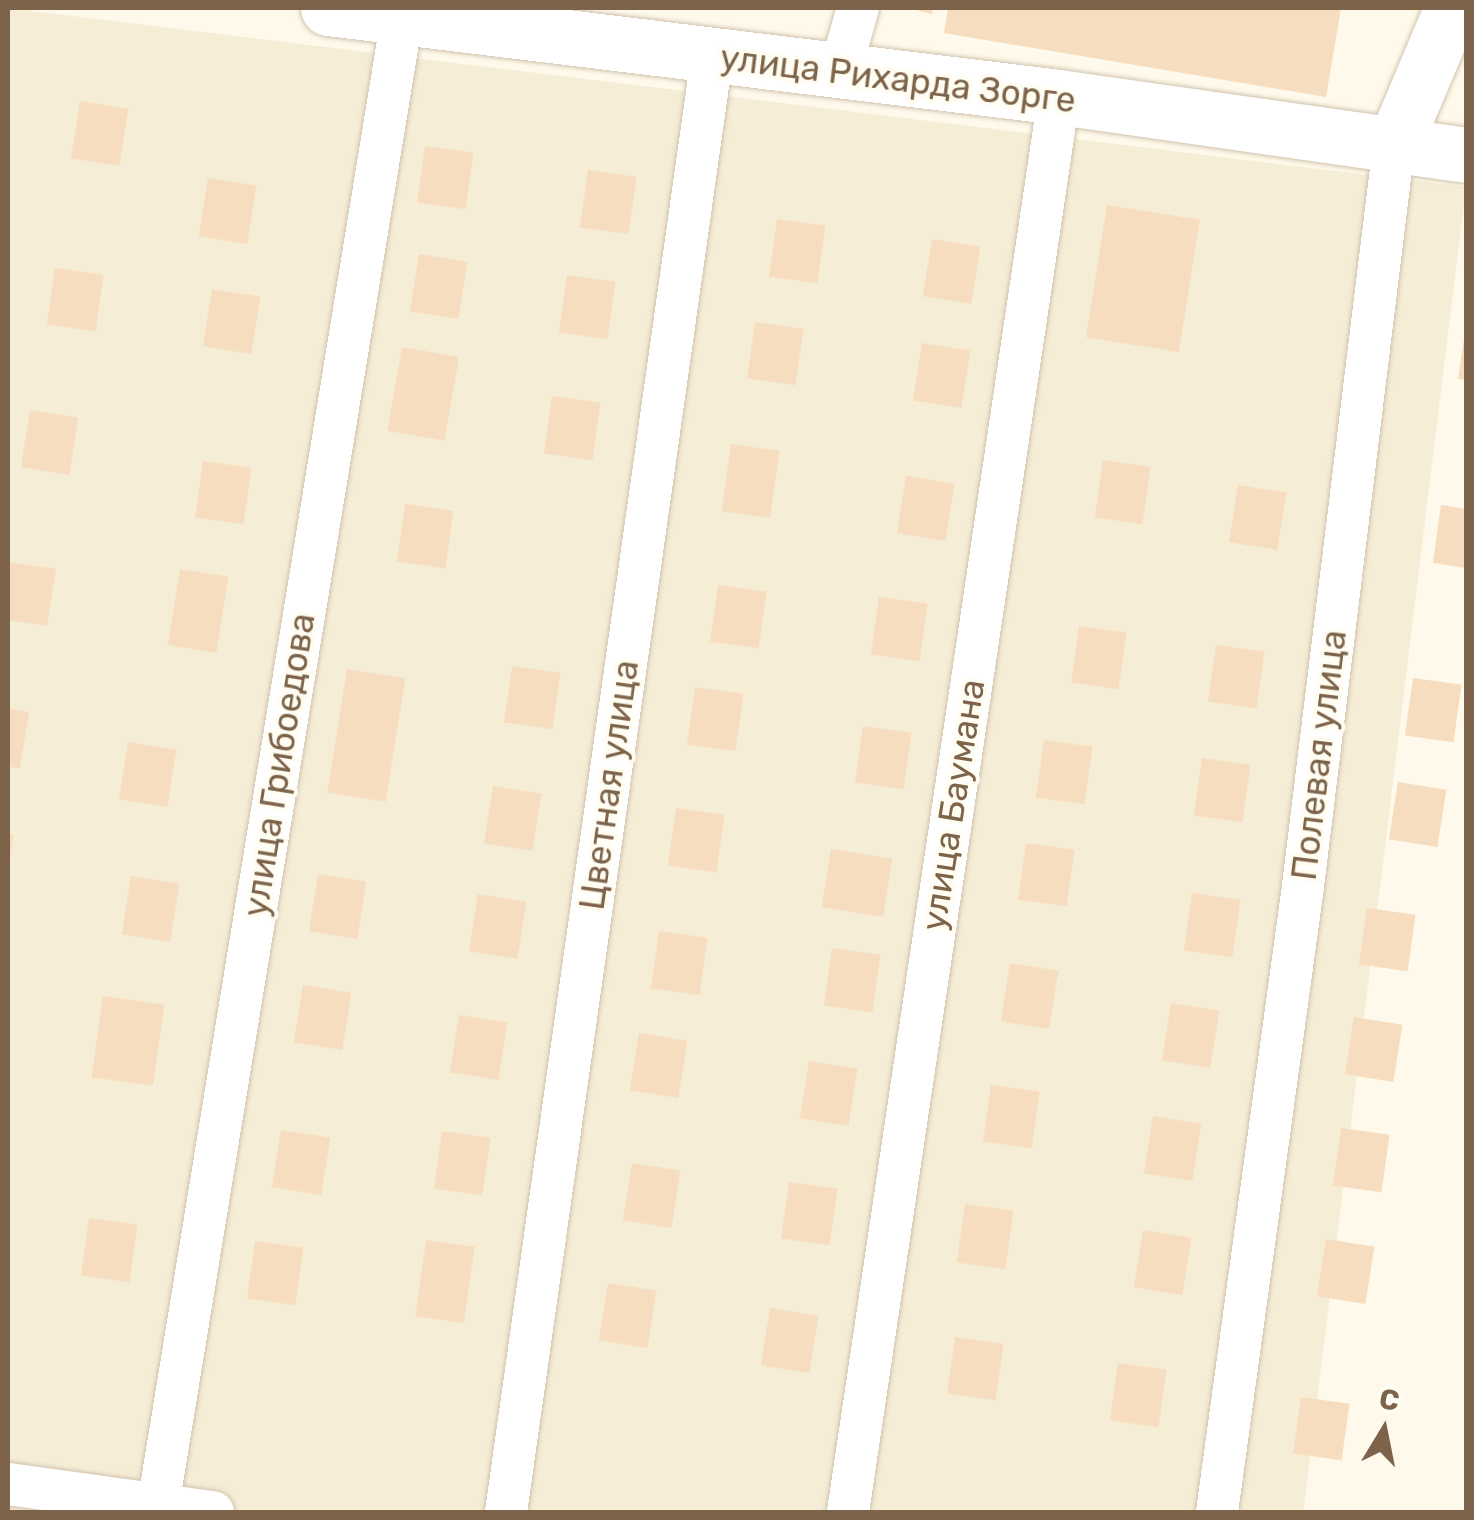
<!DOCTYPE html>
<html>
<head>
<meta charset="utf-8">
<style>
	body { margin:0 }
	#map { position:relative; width:1474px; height:1520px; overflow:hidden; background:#fef9ea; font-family:Rubik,sans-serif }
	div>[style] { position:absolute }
	.residential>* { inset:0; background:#f6edd7; transform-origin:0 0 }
	.building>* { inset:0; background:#f6ddbf; transform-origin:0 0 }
	.roads { filter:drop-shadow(0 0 2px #d2c3ae) drop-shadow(0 0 2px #d2c3ae) }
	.street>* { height:42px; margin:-21px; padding:0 21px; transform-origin:21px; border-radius:21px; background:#fff }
	.secondary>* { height:55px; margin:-27.5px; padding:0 27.5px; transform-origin:27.5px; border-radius:27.5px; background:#fff }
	span { translate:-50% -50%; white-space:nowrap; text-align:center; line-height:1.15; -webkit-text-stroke:8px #fffcf2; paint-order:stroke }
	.street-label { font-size:35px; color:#7c634a }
	.frame { position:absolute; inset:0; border:10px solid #7c634a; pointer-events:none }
	.north { position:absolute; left:1334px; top:1380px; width:100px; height:100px; -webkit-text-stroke:8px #fffcf2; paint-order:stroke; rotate:10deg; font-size:28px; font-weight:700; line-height:40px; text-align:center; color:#7c634a }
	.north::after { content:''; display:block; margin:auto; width:35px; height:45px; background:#7c634a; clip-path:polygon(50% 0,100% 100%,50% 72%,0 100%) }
</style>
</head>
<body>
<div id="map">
	<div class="residential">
		<div style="left:8px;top:8px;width:1469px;height:1504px;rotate:7deg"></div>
	</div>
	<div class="building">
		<div style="clip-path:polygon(908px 8px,933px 8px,932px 14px)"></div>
		<div style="clip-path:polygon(948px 8px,1341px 8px,1326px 97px,944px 33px)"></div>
		<div style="left:80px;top:101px;width:49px;height:58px;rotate:9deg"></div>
		<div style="left:425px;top:146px;width:49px;height:57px;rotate:8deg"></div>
		<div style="left:588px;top:170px;width:49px;height:58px;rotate:8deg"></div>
		<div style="left:208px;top:178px;width:49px;height:59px;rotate:9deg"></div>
		<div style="left:1107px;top:205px;width:94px;height:134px;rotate:9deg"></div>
		<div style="left:777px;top:219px;width:49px;height:58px;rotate:8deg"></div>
		<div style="left:932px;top:239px;width:49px;height:58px;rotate:9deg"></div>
		<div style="left:419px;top:254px;width:49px;height:58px;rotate:9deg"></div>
		<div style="left:55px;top:268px;width:49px;height:57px;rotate:8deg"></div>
		<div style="left:567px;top:275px;width:49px;height:58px;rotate:8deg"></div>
		<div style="left:212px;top:289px;width:49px;height:58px;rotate:9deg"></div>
		<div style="left:755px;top:322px;width:49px;height:57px;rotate:8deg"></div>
		<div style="clip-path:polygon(1464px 339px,1466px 339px,1466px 380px,1458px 379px)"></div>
		<div style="left:922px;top:343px;width:49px;height:58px;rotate:9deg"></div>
		<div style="left:402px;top:347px;width:58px;height:85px;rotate:10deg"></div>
		<div style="left:552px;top:396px;width:49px;height:58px;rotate:8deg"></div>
		<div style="left:30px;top:410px;width:49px;height:58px;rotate:9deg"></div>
		<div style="left:731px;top:444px;width:49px;height:68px;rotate:8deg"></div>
		<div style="left:1103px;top:460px;width:48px;height:58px;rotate:8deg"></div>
		<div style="left:203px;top:461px;width:49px;height:57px;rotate:8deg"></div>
		<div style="left:906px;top:476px;width:49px;height:58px;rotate:9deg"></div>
		<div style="left:1238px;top:485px;width:49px;height:58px;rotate:9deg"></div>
		<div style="left:405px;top:504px;width:49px;height:58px;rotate:8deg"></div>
		<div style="clip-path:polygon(1441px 505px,1466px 509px,1466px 568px,1433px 563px)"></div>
		<div style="clip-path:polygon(8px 562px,56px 569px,47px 626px,8px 620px)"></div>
		<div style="left:180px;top:569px;width:49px;height:77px;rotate:9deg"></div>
		<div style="left:718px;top:585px;width:49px;height:57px;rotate:8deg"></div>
		<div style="left:879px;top:597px;width:49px;height:58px;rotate:8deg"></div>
		<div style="left:1079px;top:626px;width:48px;height:57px;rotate:8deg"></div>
		<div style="left:1216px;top:645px;width:49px;height:57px;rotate:8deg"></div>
		<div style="left:512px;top:666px;width:49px;height:57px;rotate:8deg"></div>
		<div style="left:347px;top:669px;width:59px;height:125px;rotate:9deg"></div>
		<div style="left:1413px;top:678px;width:49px;height:58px;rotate:8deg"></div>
		<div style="left:695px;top:687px;width:49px;height:58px;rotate:8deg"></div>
		<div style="clip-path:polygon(8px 708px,29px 712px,20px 768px,8px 767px)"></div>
		<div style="left:863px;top:726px;width:49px;height:57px;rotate:8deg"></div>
		<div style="left:1044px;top:740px;width:49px;height:58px;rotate:8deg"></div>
		<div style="left:128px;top:742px;width:49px;height:58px;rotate:9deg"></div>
		<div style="left:1202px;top:758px;width:49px;height:58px;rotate:8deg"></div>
		<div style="left:1398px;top:782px;width:49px;height:58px;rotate:9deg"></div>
		<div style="left:493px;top:786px;width:49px;height:58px;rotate:9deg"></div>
		<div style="left:676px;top:808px;width:49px;height:58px;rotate:8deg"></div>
		<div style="clip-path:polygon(8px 834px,13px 835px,10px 859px,8px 859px)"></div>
		<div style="left:1026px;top:843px;width:49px;height:57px;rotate:8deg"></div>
		<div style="left:831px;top:849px;width:62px;height:59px;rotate:9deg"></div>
		<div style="left:318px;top:874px;width:49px;height:58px;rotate:9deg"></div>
		<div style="left:131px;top:876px;width:49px;height:59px;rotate:9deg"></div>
		<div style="left:1192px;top:893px;width:49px;height:58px;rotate:8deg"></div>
		<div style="left:478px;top:894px;width:49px;height:58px;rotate:9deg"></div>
		<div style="left:1367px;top:908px;width:49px;height:57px;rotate:8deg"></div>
		<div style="left:659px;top:931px;width:49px;height:58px;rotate:8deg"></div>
		<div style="left:832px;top:948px;width:49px;height:58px;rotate:8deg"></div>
		<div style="left:1010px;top:963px;width:49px;height:59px;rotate:9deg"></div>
		<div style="left:303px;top:985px;width:49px;height:58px;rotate:9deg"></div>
		<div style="left:103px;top:996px;width:62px;height:82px;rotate:8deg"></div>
		<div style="left:1171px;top:1003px;width:49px;height:58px;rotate:9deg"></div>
		<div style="left:459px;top:1015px;width:49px;height:58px;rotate:9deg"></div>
		<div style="left:1354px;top:1017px;width:49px;height:58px;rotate:9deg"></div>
		<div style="left:639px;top:1033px;width:49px;height:58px;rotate:9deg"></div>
		<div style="left:809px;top:1061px;width:49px;height:58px;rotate:9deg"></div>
		<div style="left:991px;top:1085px;width:49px;height:57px;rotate:8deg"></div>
		<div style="left:1153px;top:1116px;width:49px;height:58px;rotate:9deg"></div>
		<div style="left:1341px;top:1128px;width:49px;height:58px;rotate:8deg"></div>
		<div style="left:281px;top:1130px;width:50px;height:58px;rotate:9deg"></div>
		<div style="left:442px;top:1131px;width:49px;height:58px;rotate:8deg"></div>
		<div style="left:632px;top:1163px;width:49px;height:58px;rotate:9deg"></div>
		<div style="left:789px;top:1182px;width:49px;height:57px;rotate:8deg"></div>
		<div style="left:965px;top:1204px;width:49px;height:59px;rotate:8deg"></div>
		<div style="left:89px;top:1218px;width:49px;height:58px;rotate:8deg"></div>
		<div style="left:1143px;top:1230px;width:49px;height:58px;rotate:9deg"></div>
		<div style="left:1326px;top:1239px;width:49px;height:58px;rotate:9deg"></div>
		<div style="left:426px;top:1240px;width:49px;height:77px;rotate:8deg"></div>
		<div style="left:255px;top:1241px;width:49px;height:58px;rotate:8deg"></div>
		<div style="left:608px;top:1283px;width:49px;height:58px;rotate:9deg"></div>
		<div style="left:770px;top:1308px;width:49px;height:58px;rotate:9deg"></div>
		<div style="left:955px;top:1337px;width:49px;height:57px;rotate:8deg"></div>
		<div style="left:1118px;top:1363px;width:49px;height:58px;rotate:8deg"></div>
		<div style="left:1301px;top:1397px;width:49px;height:57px;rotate:8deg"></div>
	</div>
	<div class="roads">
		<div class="street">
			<div style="left:840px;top:71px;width:66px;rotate:-74.1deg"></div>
			<div style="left:8px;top:1484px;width:207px;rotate:7.8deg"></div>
			<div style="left:157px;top:1512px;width:1515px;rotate:-80.69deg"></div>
			<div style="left:506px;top:1512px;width:1470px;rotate:-81.94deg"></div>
			<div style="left:848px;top:1512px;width:1431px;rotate:-81.52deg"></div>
			<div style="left:1217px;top:1512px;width:624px;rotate:-82.17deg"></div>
			<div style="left:1302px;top:894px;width:755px;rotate:-83deg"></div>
		</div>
		<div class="secondary">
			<div style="left:328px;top:8px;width:736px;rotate:6.94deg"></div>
			<div style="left:1059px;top:97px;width:411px;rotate:8.1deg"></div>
			<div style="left:1394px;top:145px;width:149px;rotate:-67.1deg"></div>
		</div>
	</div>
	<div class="street-label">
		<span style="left:898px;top:79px;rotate:7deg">улица Рихарда Зорге</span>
		<span style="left:1319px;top:755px;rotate:-83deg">Полевая улица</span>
		<span style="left:279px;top:765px;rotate:-81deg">улица Грибоедова</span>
		<span style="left:609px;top:785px;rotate:-82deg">Цветная улица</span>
		<span style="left:953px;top:805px;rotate:-81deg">улица Баумана</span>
	</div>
	<div class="frame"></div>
	<div class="north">С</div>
</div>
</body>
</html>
